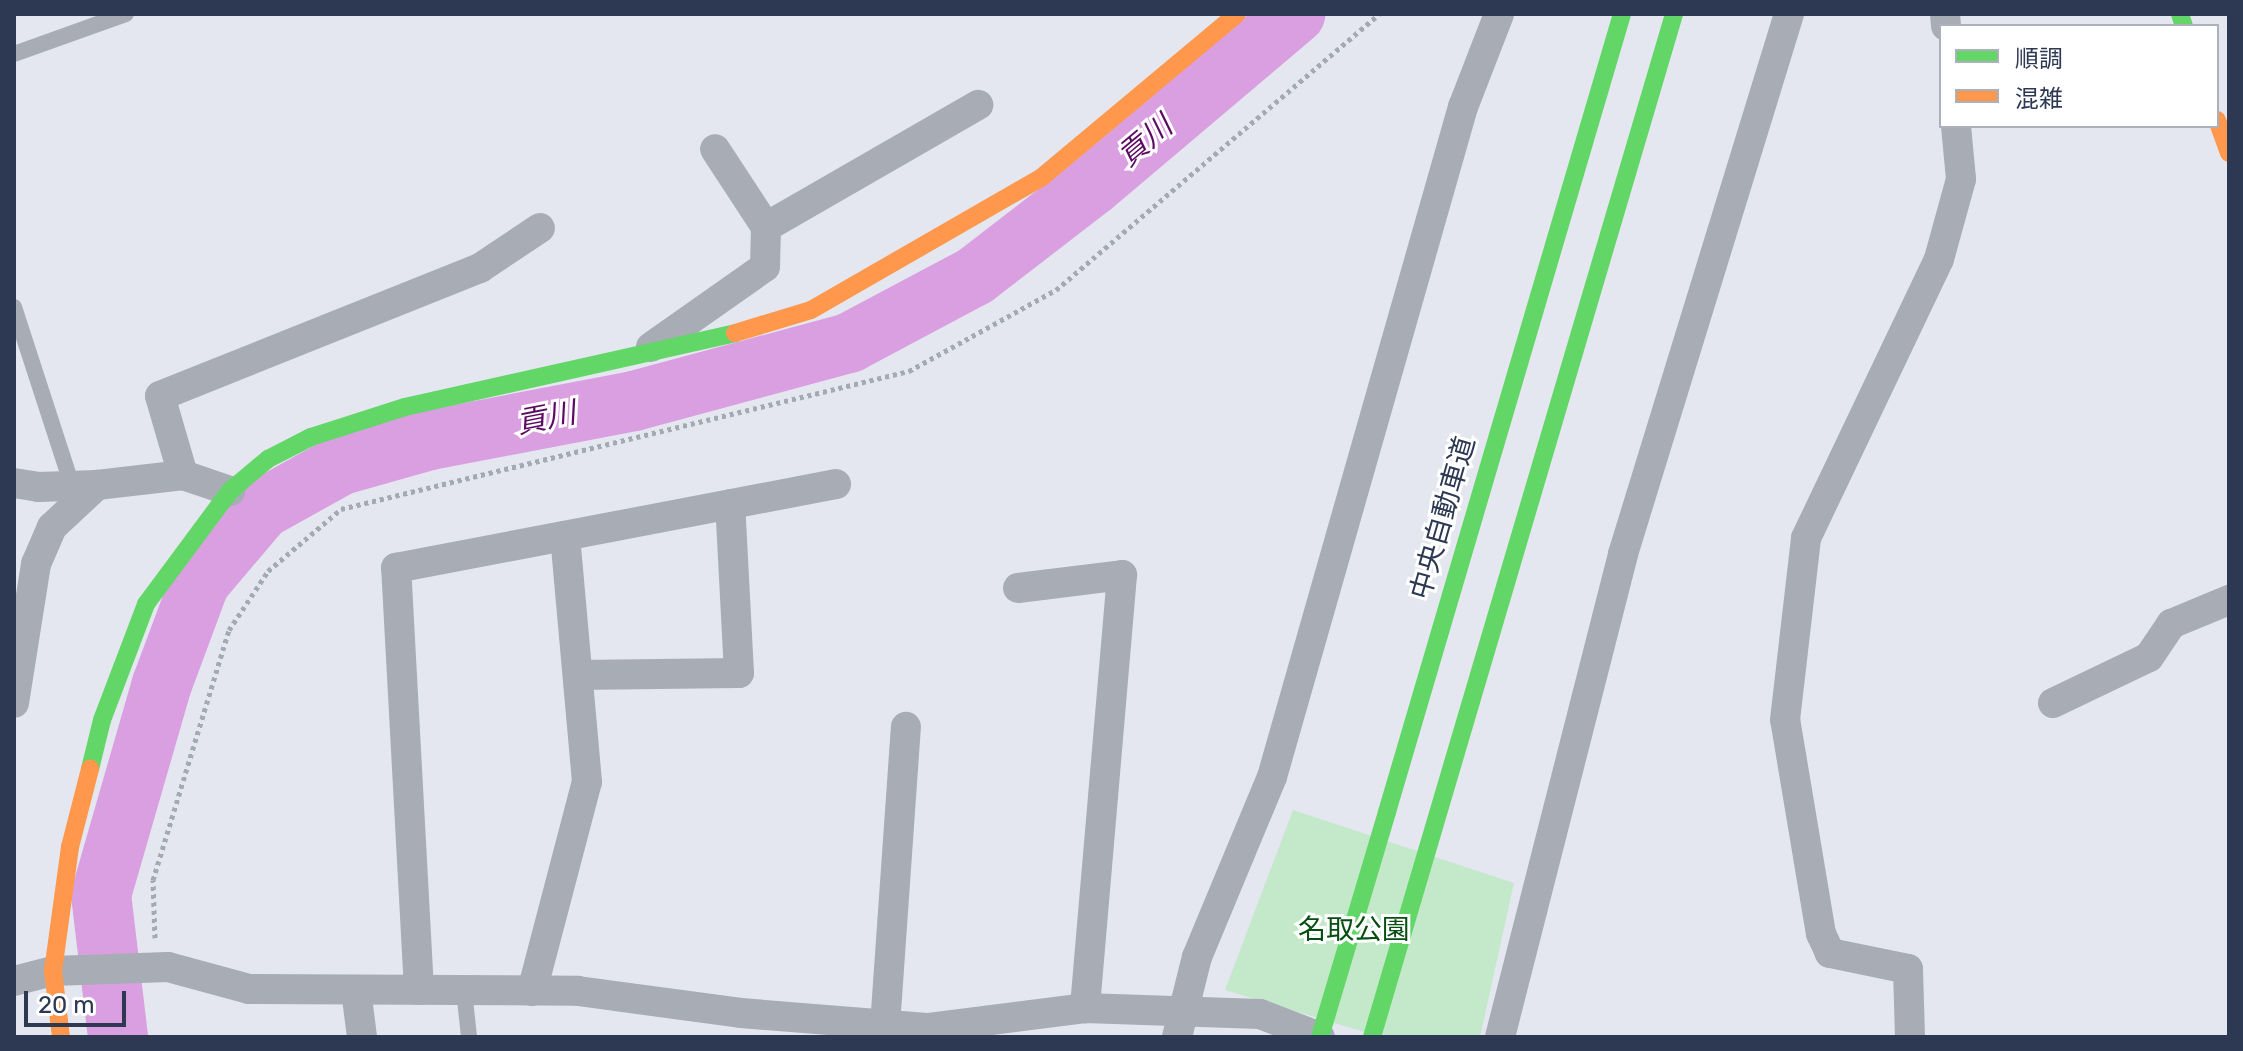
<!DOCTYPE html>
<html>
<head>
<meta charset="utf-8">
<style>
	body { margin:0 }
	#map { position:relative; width:2243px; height:1051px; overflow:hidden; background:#e4e7ef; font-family:Rubik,"Noto Sans JP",sans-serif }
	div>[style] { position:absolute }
	.green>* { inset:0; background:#c4e9ca }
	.river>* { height:60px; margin:-30px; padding:0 30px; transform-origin:30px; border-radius:30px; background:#da9fe1 }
	.path>* { height:5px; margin-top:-2.5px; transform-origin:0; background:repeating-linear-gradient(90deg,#a5a9b1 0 4px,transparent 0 8px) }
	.lane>* { height:16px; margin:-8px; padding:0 8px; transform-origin:8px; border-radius:8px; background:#a8acb4 }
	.street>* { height:30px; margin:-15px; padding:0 15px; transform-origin:15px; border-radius:15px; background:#a8acb4 }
	.fast>* { height:18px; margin:-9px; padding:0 9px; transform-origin:9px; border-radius:9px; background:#63d668 }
	.slow>* { height:18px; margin:-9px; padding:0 9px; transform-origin:9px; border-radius:9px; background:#ff974d }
	.fast-bridge>* { height:18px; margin:-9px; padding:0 9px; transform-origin:9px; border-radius:9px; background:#63d668 }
	span { translate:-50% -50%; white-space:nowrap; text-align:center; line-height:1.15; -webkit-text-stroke:6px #fff; paint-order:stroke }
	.street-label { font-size:28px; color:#2d3952 }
	.park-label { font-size:28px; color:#064e12 }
	.water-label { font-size:30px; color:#5b0961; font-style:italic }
	.frame { position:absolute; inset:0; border:16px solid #2d3952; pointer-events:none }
	.legend { position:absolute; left:1939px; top:24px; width:280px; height:104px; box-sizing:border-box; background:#fff; border:2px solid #abb0ba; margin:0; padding:10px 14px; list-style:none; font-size:24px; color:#2d3952 }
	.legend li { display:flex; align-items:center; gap:16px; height:40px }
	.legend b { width:40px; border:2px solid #abb0ba }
	.scale { position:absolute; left:24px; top:991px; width:102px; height:36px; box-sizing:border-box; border:4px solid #2d3952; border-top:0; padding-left:10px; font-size:24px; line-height:28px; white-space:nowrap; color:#2d3952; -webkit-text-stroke:6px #fff; paint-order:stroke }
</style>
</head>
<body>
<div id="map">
	<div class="green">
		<div style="clip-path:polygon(1293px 810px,1514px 883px,1480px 1037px,1381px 1037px,1225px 990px)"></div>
	</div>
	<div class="river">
		<div style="left:118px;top:1037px;width:143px;rotate:-96.8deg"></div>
		<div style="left:101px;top:895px;width:220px;rotate:-73.9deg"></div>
		<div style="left:162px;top:684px;width:109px;rotate:-69.6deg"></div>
		<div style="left:200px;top:582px;width:96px;rotate:-49.7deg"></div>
		<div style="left:262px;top:509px;width:90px;rotate:-29.1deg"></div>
		<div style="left:341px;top:465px;width:92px;rotate:-15.7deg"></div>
		<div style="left:430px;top:440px;width:208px;rotate:-10.8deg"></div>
		<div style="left:634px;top:401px;width:223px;rotate:-15.1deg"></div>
		<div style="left:849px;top:343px;width:143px;rotate:-28deg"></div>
		<div style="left:975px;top:276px;width:149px;rotate:-37.6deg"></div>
		<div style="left:1093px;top:185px;width:265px;rotate:-40.2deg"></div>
	</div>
	<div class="path">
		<div style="left:155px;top:938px;width:58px;rotate:-92deg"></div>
		<div style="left:153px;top:880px;width:261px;rotate:-73.1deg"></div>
		<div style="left:229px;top:630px;width:71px;rotate:-56.5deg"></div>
		<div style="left:268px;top:571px;width:96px;rotate:-40.3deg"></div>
		<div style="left:341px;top:509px;width:585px;rotate:-13.66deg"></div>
		<div style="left:909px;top:371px;width:168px;rotate:-28.9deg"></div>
		<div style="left:1056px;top:290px;width:425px;rotate:-40.5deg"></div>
	</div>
	<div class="lane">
		<div style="left:14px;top:54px;width:119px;rotate:-19.7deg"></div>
		<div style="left:14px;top:307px;width:188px;rotate:72deg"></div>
		<div style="left:464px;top:990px;width:47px;rotate:83.9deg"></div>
	</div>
	<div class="street">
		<div style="left:1945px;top:14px;width:12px;rotate:85deg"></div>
		<div style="left:766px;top:227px;width:245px;rotate:-29.9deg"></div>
		<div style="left:651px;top:347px;width:139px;rotate:-35.1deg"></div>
		<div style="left:765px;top:267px;width:40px;rotate:-88.6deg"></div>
		<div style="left:766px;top:227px;width:93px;rotate:-123.2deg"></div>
		<div style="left:183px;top:475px;width:82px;rotate:-106.2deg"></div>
		<div style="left:160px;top:396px;width:345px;rotate:-21.8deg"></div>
		<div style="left:480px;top:268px;width:72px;rotate:-33.7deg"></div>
		<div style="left:14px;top:483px;width:24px;rotate:9deg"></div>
		<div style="left:38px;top:487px;width:59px;rotate:-1.9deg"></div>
		<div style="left:97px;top:485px;width:87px;rotate:-6.6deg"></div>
		<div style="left:183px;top:475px;width:50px;rotate:18.8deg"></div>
		<div style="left:1018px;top:588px;width:105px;rotate:-7.1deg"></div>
		<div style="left:1122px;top:575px;width:435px;rotate:94.9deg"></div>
		<div style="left:578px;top:675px;width:161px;rotate:-0.7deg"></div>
		<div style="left:739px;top:673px;width:169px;rotate:-93deg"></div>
		<div style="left:14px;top:703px;width:141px;rotate:-81deg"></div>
		<div style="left:36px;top:564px;width:40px;rotate:-66.6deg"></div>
		<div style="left:52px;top:527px;width:62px;rotate:-43deg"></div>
		<div style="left:2053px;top:703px;width:106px;rotate:-25.6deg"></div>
		<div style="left:2149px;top:657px;width:40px;rotate:-56deg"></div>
		<div style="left:2171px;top:624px;width:63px;rotate:-22.5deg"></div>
		<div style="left:14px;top:981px;width:40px;rotate:-14.4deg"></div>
		<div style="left:53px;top:971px;width:115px;rotate:-2deg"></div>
		<div style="left:168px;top:967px;width:84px;rotate:15.2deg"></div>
		<div style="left:249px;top:989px;width:329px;rotate:0.3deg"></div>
		<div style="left:578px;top:991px;width:164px;rotate:7.7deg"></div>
		<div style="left:741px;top:1013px;width:189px;rotate:4.6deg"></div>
		<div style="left:929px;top:1028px;width:157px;rotate:-7.3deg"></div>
		<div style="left:1085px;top:1008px;width:175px;rotate:2deg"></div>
		<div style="left:1260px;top:1014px;width:64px;rotate:21deg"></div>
		<div style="left:356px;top:990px;width:47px;rotate:82.7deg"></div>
		<div style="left:419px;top:990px;width:423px;rotate:-93.1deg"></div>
		<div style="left:396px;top:568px;width:448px;rotate:-10.8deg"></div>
		<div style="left:532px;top:991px;width:216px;rotate:-75.3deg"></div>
		<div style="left:587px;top:782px;width:247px;rotate:-95.1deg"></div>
		<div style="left:885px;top:1026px;width:300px;rotate:-86deg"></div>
		<div style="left:1177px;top:1037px;width:82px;rotate:-76deg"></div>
		<div style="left:1197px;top:957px;width:195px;rotate:-67.4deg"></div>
		<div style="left:1272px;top:777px;width:697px;rotate:-74.09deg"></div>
		<div style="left:1463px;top:107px;width:100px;rotate:-68.8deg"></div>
		<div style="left:1500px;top:1037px;width:498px;rotate:-75.7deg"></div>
		<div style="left:1623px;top:554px;width:565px;rotate:-72.91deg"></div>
		<div style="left:1910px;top:1037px;width:68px;rotate:-91.7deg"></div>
		<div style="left:1908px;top:969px;width:80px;rotate:-168.4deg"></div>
		<div style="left:1830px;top:953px;width:21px;rotate:-115deg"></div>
		<div style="left:1821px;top:934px;width:217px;rotate:-99.5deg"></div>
		<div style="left:1785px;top:720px;width:183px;rotate:-83.4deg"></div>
		<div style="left:1806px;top:538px;width:309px;rotate:-64.5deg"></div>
		<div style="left:1939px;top:259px;width:83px;rotate:-74.6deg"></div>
		<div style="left:1961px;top:179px;width:53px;rotate:-95.4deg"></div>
	</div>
	<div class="fast">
		<div style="left:2180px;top:14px;width:13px;rotate:72deg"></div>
		<div style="left:90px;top:769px;width:50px;rotate:-76.2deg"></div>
		<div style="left:102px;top:720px;width:124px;rotate:-69.2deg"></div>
		<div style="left:146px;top:604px;width:141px;rotate:-53.4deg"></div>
		<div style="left:230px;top:491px;width:50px;rotate:-40.1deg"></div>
		<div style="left:268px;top:459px;width:48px;rotate:-27.1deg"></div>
		<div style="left:311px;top:437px;width:99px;rotate:-17.7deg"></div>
		<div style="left:405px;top:407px;width:338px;rotate:-12.6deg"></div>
		<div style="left:1387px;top:812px;width:832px;rotate:-73.59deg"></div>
		<div style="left:1372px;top:1037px;width:1067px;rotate:-73.55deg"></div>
	</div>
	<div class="slow">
		<div style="left:2217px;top:120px;width:35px;rotate:70deg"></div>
		<div style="left:735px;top:333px;width:79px;rotate:-16.8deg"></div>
		<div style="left:811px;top:310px;width:267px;rotate:-29.9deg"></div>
		<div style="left:1042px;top:177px;width:254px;rotate:-39.9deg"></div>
		<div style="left:61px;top:1037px;width:66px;rotate:-96.9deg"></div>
		<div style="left:53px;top:971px;width:125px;rotate:-82.2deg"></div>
		<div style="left:70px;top:847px;width:81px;rotate:-75.6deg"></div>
	</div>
	<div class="fast-bridge">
		<div style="left:1320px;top:1037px;width:235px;rotate:-73.4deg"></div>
	</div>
	<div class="street-label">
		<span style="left:1443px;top:518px;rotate:-74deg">中央自動車道</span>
	</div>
	<div class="park-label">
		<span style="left:1354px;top:930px">名取公園</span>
	</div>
	<div class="water-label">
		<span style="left:1145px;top:141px;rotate:-40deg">貢川</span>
		<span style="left:546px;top:418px;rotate:-11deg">貢川</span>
	</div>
	<div class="frame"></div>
	<ul class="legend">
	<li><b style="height:10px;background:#63d668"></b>順調</li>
	<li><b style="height:10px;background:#ff974d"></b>混雑</li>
	</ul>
	<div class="scale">20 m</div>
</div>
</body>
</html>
